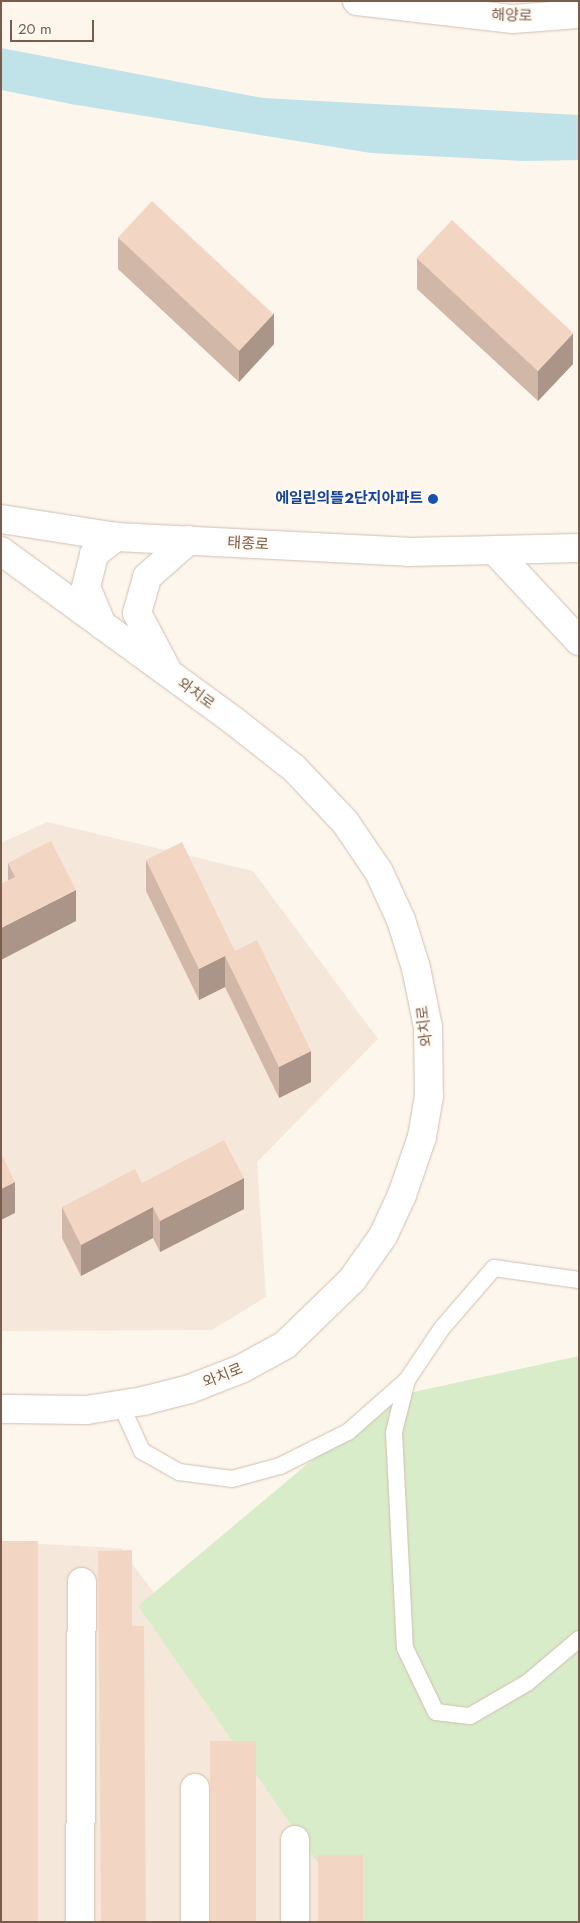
<!DOCTYPE html>
<html>
<head>
<meta charset="utf-8">
<style>
	body { margin:0 }
	#map { position:relative; width:580px; height:1923px; overflow:hidden; background:#fdf6ec; font-family:Jost,"Noto Sans KR",sans-serif }
	div>[style] { position:absolute }
	.residential>* { inset:0; background:#f5e8da }
	.green>* { inset:0; background:#d8ecc9 }
	.water>* { inset:0; background:#bfe3e8 }
	.roads { filter:drop-shadow(0 0 1px #d1beb0) drop-shadow(0 0 1px #d1beb0) }
	.lane>* { height:16px; margin:-8px; padding:0 8px; transform-origin:8px; border-radius:8px; background:#fff }
	.street>* { height:28px; margin:-14px; padding:0 14px; transform-origin:14px; border-radius:14px; background:#fff }
	.secondary>* { height:28px; margin:-14px; padding:0 14px; transform-origin:14px; border-radius:14px; background:#fff }
	.wall>* { inset:0; background:#d1b7a8 }
	.shaded-wall>* { inset:0; background:#aa9588 }
	.building>* { inset:0; background:#f3d5c3; transform-origin:0 0 }
	.dots>* { width:14px; height:14px; translate:-50% -50%; box-sizing:border-box; border:2px solid #fffaf3; border-radius:50% }
	span { translate:-50% -50%; white-space:nowrap; text-align:center; line-height:1.15; -webkit-text-stroke:5px #fffaf3; paint-order:stroke }
	.street-label { font-size:15px; color:#7a5c4d }
	.transit-label { font-size:15px; color:#164399; font-weight:700 }
	.right { translate:-100% -50%; text-align:right }
	.frame { position:absolute; inset:0; border:2px solid #7a5c4d; pointer-events:none }
	.scale { position:absolute; left:10px; top:20px; width:84px; height:22px; box-sizing:border-box; border:2px solid #7a5c4d; border-top:0; padding-left:6px; font-size:15px; line-height:18px; white-space:nowrap; color:#7a5c4d; -webkit-text-stroke:4px #fffaf3; paint-order:stroke }
</style>
</head>
<body>
<div id="map">
	<div class="residential">
		<div style="clip-path:polygon(47px 822px,253px 871px,378px 1039px,257px 1162px,266px 1297px,212px 1330px,1px 1331px,1px 843px)"></div>
		<div style="clip-path:polygon(1px 1542px,121px 1548px,386px 1908px,387px 1922px,1px 1922px)"></div>
	</div>
	<div class="green">
		<div style="clip-path:polygon(579px 1356px,579px 1922px,359px 1922px,138px 1606px,386px 1398px)"></div>
	</div>
	<div class="water">
		<div style="clip-path:polygon(1px 48px,263px 98px,579px 115px,579px 160px,524px 161px,371px 153px,71px 104px,1px 90px)"></div>
	</div>
	<div class="roads">
		<div class="lane">
			<div style="left:579px;top:1280px;width:86px;rotate:-172deg"></div>
			<div style="left:494px;top:1268px;width:79px;rotate:130.9deg"></div>
			<div style="left:442px;top:1328px;width:63px;rotate:123.9deg"></div>
			<div style="left:407px;top:1380px;width:54px;rotate:104deg"></div>
			<div style="left:394px;top:1432px;width:216px;rotate:87.1deg"></div>
			<div style="left:405px;top:1648px;width:71px;rotate:64.2deg"></div>
			<div style="left:436px;top:1712px;width:34px;rotate:7deg"></div>
			<div style="left:470px;top:1716px;width:66px;rotate:-30.1deg"></div>
			<div style="left:527px;top:1683px;width:68px;rotate:-40.2deg"></div>
			<div style="left:121px;top:1405px;width:51px;rotate:65.5deg"></div>
			<div style="left:142px;top:1451px;width:43px;rotate:29.6deg"></div>
			<div style="left:179px;top:1472px;width:53px;rotate:7.5deg"></div>
			<div style="left:232px;top:1479px;width:50px;rotate:-15.2deg"></div>
			<div style="left:280px;top:1466px;width:76px;rotate:-26.6deg"></div>
			<div style="left:348px;top:1432px;width:79px;rotate:-41.4deg"></div>
		</div>
		<div class="street">
			<div style="left:496px;top:552px;width:122px;rotate:47deg"></div>
			<div style="left:80px;top:1922px;width:340px;rotate:-89.7deg"></div>
			<div style="left:195px;top:1922px;width:134px;rotate:-90deg"></div>
			<div style="left:295px;top:1922px;width:82px;rotate:-90deg"></div>
		</div>
		<div class="secondary">
			<div style="left:357px;top:1px;width:157px;rotate:6.6deg"></div>
			<div style="left:513px;top:19px;width:66px;rotate:-4.3deg"></div>
			<div style="left:1px;top:519px;width:116px;rotate:8.9deg"></div>
			<div style="left:116px;top:537px;width:292px;rotate:2.9deg"></div>
			<div style="left:408px;top:552px;width:171px;rotate:-1.3deg"></div>
			<div style="left:1px;top:551px;width:288px;rotate:36.1deg"></div>
			<div style="left:234px;top:721px;width:76px;rotate:38.1deg"></div>
			<div style="left:294px;top:768px;width:74px;rotate:46.6deg"></div>
			<div style="left:345px;top:822px;width:60px;rotate:55.8deg"></div>
			<div style="left:379px;top:872px;width:53px;rotate:65.4deg"></div>
			<div style="left:401px;top:920px;width:50px;rotate:72.6deg"></div>
			<div style="left:416px;top:968px;width:60px;rotate:78.5deg"></div>
			<div style="left:428px;top:1027px;width:69px;rotate:89.2deg"></div>
			<div style="left:429px;top:1096px;width:42px;rotate:99.7deg"></div>
			<div style="left:422px;top:1137px;width:61px;rotate:109deg"></div>
			<div style="left:402px;top:1195px;width:45px;rotate:114.9deg"></div>
			<div style="left:383px;top:1236px;width:54px;rotate:125.2deg"></div>
			<div style="left:352px;top:1280px;width:93px;rotate:135.9deg"></div>
			<div style="left:285px;top:1345px;width:50px;rotate:151.4deg"></div>
			<div style="left:241px;top:1369px;width:55px;rotate:158.6deg"></div>
			<div style="left:190px;top:1389px;width:49px;rotate:165.7deg"></div>
			<div style="left:143px;top:1401px;width:57px;rotate:170.9deg"></div>
			<div style="left:87px;top:1410px;width:86px;rotate:-179.3deg"></div>
			<div style="left:102px;top:625px;width:41px;rotate:-112.8deg"></div>
			<div style="left:86px;top:587px;width:34px;rotate:-76deg"></div>
			<div style="left:94px;top:554px;width:28px;rotate:-38deg"></div>
			<div style="left:166px;top:668px;width:62px;rotate:-117.8deg"></div>
			<div style="left:137px;top:613px;width:37px;rotate:-74deg"></div>
			<div style="left:147px;top:577px;width:56px;rotate:-41.4deg"></div>
		</div>
	</div>
	<div class="wall">
		<div style="clip-path:polygon(118px 238px,274px 344px,239px 382px,118px 269px)"></div>
		<div style="clip-path:polygon(417px 258px,573px 364px,538px 401px,417px 289px)"></div>
		<div style="clip-path:polygon(146px 860px,235px 951px,311px 1082px,279px 1098px,225px 987px,199px 1000px,146px 891px)"></div>
		<div style="clip-path:polygon(8px 863px,76px 921px,8px 880px)"></div>
		<div style="clip-path:polygon(142px 1183px,244px 1209px,160px 1252px,153px 1238px,81px 1276px,62px 1238px,62px 1207px)"></div>
	</div>
	<div class="shaded-wall">
		<div style="clip-path:polygon(274px 313px,274px 344px,239px 382px,239px 351px)"></div>
		<div style="clip-path:polygon(573px 333px,573px 364px,538px 401px,538px 370px)"></div>
		<div style="clip-path:polygon(76px 890px,76px 921px,1px 960px,1px 928px)"></div>
		<div style="clip-path:polygon(225px 956px,225px 987px,199px 1000px,199px 969px)"></div>
		<div style="clip-path:polygon(311px 1051px,311px 1082px,279px 1098px,279px 1067px)"></div>
		<div style="clip-path:polygon(244px 1178px,244px 1209px,160px 1252px,160px 1221px)"></div>
		<div style="clip-path:polygon(15px 1182px,15px 1213px,1px 1220px,1px 1189px)"></div>
		<div style="clip-path:polygon(153px 1207px,153px 1238px,81px 1276px,81px 1245px)"></div>
	</div>
	<div class="building">
		<div style="left:152px;top:201px;width:166px;height:50px;rotate:43deg"></div>
		<div style="left:452px;top:220px;width:166px;height:52px;rotate:43deg"></div>
		<div style="clip-path:polygon(51px 841px,76px 890px,1px 928px,1px 884px,15px 877px,8px 863px)"></div>
		<div style="clip-path:polygon(182px 842px,235px 951px,257px 940px,311px 1051px,279px 1067px,225px 956px,199px 969px,146px 860px)"></div>
		<div style="clip-path:polygon(224px 1140px,244px 1178px,160px 1221px,153px 1207px,81px 1245px,62px 1207px,135px 1169px,142px 1183px)"></div>
		<div style="clip-path:polygon(1px 1153px,15px 1182px,1px 1189px)"></div>
		<div style="left:1px;top:1541px;width:37px;height:381px"></div>
		<div style="clip-path:polygon(132px 1550px,132px 1626px,144px 1626px,146px 1922px,101px 1922px,98px 1551px)"></div>
		<div style="left:210px;top:1741px;width:46px;height:181px"></div>
		<div style="left:318px;top:1855px;width:45px;height:67px"></div>
	</div>
	<div class="dots">
		<div style="left:433px;top:499px;background:#1a4fb4"></div>
	</div>
	<div class="street-label">
		<span style="left:512px;top:16px;rotate:1deg">해양로</span>
		<span style="left:248px;top:544px;rotate:3deg">태종로</span>
		<span style="left:196px;top:694px;rotate:36deg">와치로</span>
		<span style="left:425px;top:1026px;rotate:-97deg">와치로</span>
		<span style="left:223px;top:1376px;rotate:-22deg">와치로</span>
	</div>
	<div class="transit-label">
		<span class="right" style="left:423px;top:499px">에일린의뜰2단지아파트</span>
	</div>
	<div class="frame"></div>
	<div class="scale">20 m</div>
</div>
</body>
</html>
